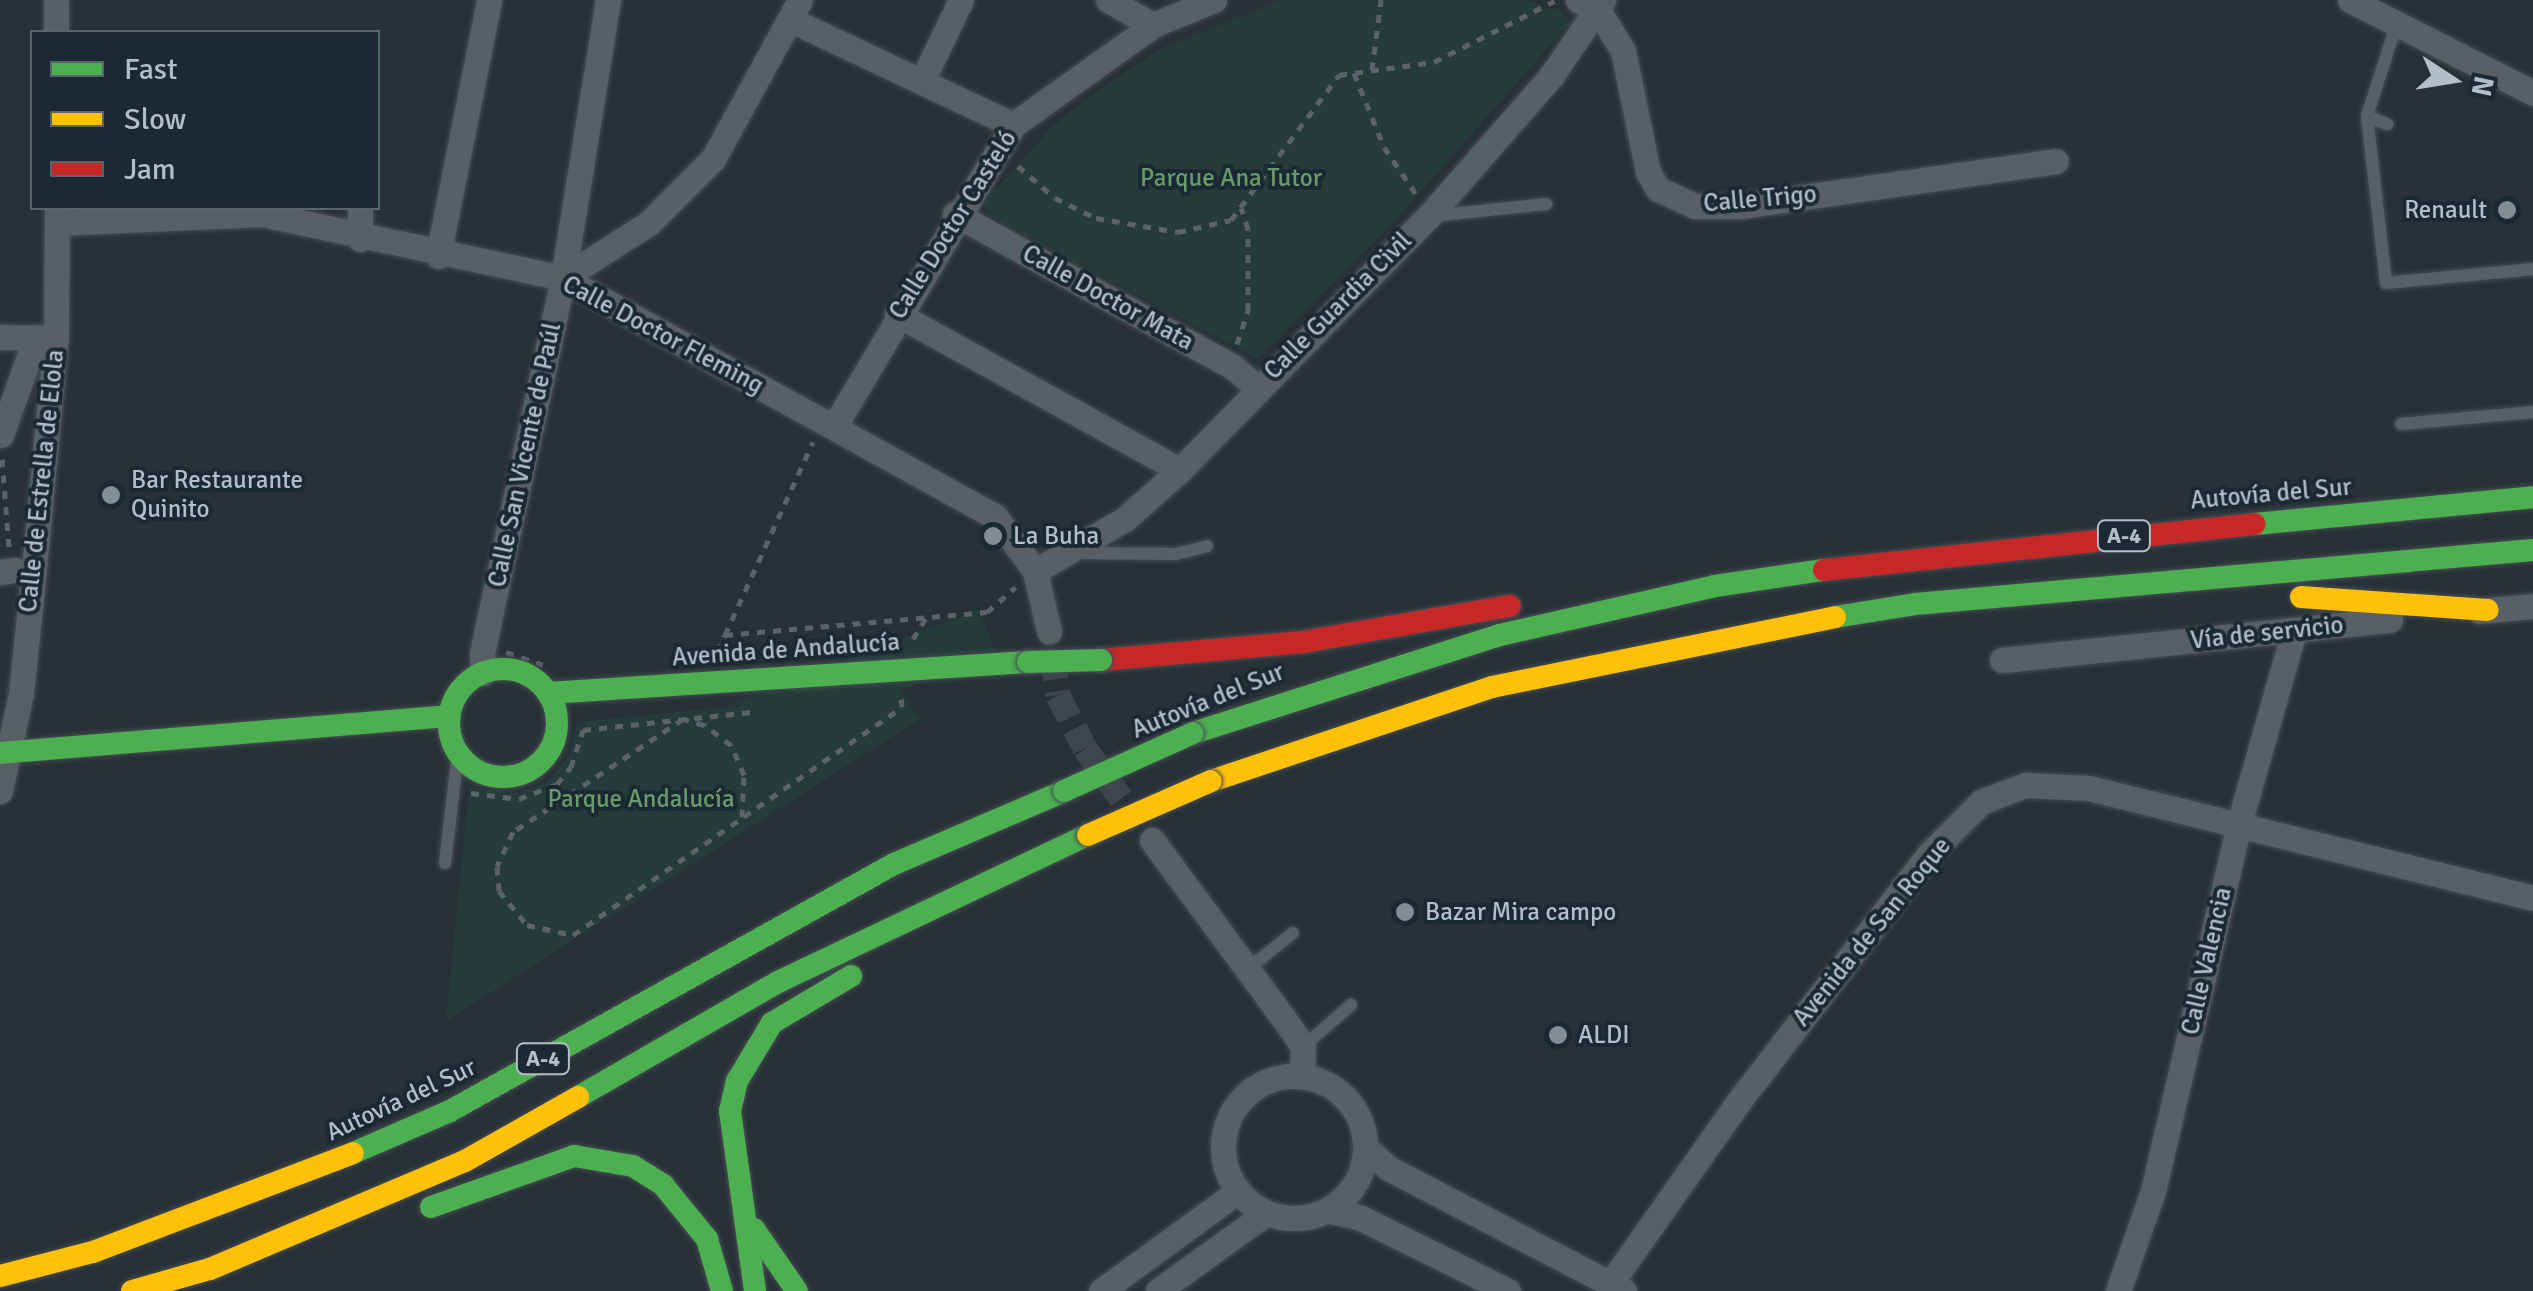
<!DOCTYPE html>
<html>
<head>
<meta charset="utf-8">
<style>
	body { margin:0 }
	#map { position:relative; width:2533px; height:1291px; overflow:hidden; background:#283137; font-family:Signika,sans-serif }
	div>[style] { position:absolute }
	.green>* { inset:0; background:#253c3b; transform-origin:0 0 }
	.street-tunnel>* { height:25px; margin-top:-12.5px; transform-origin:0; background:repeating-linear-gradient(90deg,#3d464d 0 25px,transparent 0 37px) }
	.path>* { height:5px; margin-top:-2.5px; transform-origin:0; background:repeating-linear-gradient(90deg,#5b6368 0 8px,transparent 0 16px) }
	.roads { filter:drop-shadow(0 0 2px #464d52) drop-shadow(0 0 2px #464d52) }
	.lane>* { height:12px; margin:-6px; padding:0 6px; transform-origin:6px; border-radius:6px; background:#585f65 }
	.street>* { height:25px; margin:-12.5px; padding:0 12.5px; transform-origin:12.5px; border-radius:12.5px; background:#585f65 }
	.street>.ring { margin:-12.5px; padding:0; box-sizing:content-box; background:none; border:25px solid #585f65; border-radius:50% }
	.fast>* { height:22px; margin:-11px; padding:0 11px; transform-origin:11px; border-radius:11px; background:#4caf50 }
	.fast>.ring { margin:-11px; padding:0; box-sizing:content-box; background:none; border:22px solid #4caf50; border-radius:50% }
	.slow>* { height:22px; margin:-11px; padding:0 11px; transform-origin:11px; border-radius:11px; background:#ffc107 }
	.jam>* { height:22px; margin:-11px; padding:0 11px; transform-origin:11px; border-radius:11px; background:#c62828 }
	.bridges { filter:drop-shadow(0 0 2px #454d53) drop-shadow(0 0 2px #454d53) }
	.fast-bridge>* { height:22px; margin:-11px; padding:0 11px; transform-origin:11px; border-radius:11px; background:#4caf50 }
	.slow-bridge>* { height:22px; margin:-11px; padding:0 11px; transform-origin:11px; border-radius:11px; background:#ffc107 }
	.dots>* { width:28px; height:28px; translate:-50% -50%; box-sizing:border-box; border:5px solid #1b2932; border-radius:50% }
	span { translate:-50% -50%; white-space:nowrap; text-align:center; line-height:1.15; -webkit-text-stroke:8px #1b2932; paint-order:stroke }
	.shield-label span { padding:2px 8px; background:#1b2932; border:2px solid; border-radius:8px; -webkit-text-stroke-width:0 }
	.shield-label { font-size:22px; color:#b2bec8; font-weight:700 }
	.park-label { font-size:25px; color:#689a6b }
	.street-label { font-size:25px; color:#b2bec8 }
	.poi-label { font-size:25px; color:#b2bec8 }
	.right { translate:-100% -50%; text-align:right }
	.left { translate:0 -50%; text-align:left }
	.legend { position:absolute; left:30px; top:30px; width:350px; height:180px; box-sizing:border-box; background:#1b2932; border:2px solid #57656e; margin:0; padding:12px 18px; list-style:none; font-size:30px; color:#b2bec8 }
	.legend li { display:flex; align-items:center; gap:20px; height:50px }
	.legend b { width:50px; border:2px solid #57656e }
	.north { position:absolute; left:2403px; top:30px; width:100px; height:100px; -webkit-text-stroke:8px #1b2932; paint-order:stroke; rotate:102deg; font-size:28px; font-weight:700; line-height:40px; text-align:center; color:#b2bec8 }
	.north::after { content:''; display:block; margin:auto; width:35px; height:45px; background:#b2bec8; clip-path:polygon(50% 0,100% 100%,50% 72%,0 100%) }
</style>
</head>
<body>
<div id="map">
	<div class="green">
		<div style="clip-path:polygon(1282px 0,1527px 0,1564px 13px,1570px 23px,1391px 225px,1258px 359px,988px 215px,985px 201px,1053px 126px,1095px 93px,1160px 49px)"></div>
		<div style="left:979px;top:609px;width:48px;height:260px;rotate:69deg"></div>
		<div style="clip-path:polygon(900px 690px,920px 719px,446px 1021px,469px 787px,519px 793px,547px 782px,569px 756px,576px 726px,588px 721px)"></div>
	</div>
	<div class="street-tunnel">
		<div style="left:1052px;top:654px;width:41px;rotate:81.7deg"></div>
		<div style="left:1058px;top:695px;width:59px;rotate:63deg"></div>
		<div style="left:1085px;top:748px;width:94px;rotate:54.1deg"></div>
	</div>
	<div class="path">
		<div style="left:1372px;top:70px;width:71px;rotate:-82.7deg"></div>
		<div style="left:1354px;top:73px;width:80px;rotate:67.9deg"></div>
		<div style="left:1384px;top:147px;width:57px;rotate:55.8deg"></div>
		<div style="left:1018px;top:166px;width:49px;rotate:40.9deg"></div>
		<div style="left:1055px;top:198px;width:46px;rotate:26deg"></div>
		<div style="left:1096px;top:218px;width:83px;rotate:9.7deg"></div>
		<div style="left:1178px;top:232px;width:54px;rotate:-12.8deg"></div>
		<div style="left:1231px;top:220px;width:181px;rotate:-53.3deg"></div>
		<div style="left:1339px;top:75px;width:96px;rotate:-7.8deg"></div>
		<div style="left:1434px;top:62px;width:135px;rotate:-26.9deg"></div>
		<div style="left:1237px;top:344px;width:36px;rotate:-72deg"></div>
		<div style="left:1248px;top:310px;width:81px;rotate:-90deg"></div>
		<div style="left:1248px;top:229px;width:22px;rotate:-108deg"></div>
		<div style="left:2px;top:459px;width:89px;rotate:85.5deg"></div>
		<div style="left:725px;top:635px;width:212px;rotate:-65.5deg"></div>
		<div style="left:913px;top:639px;width:26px;rotate:-59deg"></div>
		<div style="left:506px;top:652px;width:39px;rotate:19deg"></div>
		<div style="left:718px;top:652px;width:18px;rotate:-68deg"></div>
		<div style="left:725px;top:635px;width:263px;rotate:-5deg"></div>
		<div style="left:987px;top:612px;width:38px;rotate:-41deg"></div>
		<div style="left:471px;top:793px;width:48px;rotate:7.1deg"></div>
		<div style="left:519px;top:799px;width:41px;rotate:-21.5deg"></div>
		<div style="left:557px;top:784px;width:22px;rotate:-51deg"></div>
		<div style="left:571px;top:767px;width:39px;rotate:-72deg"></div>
		<div style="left:583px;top:730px;width:169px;rotate:-6.1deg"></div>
		<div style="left:742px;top:817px;width:42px;rotate:-87.3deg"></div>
		<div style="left:744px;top:775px;width:33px;rotate:-113deg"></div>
		<div style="left:731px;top:745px;width:34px;rotate:-143deg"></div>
		<div style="left:704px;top:725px;width:22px;rotate:-164deg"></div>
		<div style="left:683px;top:719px;width:204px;rotate:146.4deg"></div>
		<div style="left:513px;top:832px;width:38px;rotate:115deg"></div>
		<div style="left:497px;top:867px;width:24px;rotate:85deg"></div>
		<div style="left:499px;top:891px;width:44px;rotate:50.5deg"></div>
		<div style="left:527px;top:925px;width:47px;rotate:12.3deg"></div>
		<div style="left:573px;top:935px;width:400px;rotate:-34.7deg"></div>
		<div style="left:902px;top:707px;width:9px;rotate:-96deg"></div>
	</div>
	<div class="roads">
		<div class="lane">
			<div style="left:2397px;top:23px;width:98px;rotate:107.9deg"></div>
			<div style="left:2367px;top:116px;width:168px;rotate:83.5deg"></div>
			<div style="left:2386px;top:283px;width:148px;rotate:-5.4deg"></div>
			<div style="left:2367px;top:116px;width:22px;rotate:22deg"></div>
			<div style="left:1432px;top:216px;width:115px;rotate:-6deg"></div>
			<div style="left:2401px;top:424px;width:133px;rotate:-5.2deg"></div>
			<div style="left:1076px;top:553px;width:100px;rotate:0.6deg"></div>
			<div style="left:1176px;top:554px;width:32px;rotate:-14deg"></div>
			<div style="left:445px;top:863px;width:111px;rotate:-83.3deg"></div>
			<div style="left:1249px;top:968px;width:56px;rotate:-38.5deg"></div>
			<div style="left:1303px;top:1047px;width:64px;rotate:-41.2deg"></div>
		</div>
		<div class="street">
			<div style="left:56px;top:0;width:32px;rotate:90deg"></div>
			<div style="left:1108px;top:0;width:51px;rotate:29.1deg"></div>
			<div style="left:1578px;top:0;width:22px;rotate:27deg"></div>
			<div style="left:1598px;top:10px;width:48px;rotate:58.6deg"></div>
			<div style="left:1623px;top:51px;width:124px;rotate:78.3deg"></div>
			<div style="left:1648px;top:172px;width:20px;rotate:60deg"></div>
			<div style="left:1658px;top:189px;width:40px;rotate:25deg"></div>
			<div style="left:1694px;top:206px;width:46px"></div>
			<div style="left:1740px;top:206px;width:319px;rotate:-8.1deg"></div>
			<div style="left:2350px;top:0;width:205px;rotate:26.9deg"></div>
			<div style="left:791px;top:20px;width:246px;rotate:25.3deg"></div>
			<div style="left:922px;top:81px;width:90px;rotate:-64.3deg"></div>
			<div style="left:955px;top:214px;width:317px;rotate:28.8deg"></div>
			<div style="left:1233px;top:367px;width:31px;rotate:40deg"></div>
			<div style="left:57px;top:223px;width:205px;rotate:-2.5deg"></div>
			<div style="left:262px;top:214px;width:308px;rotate:12deg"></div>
			<div style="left:563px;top:278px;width:493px;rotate:28.9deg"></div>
			<div style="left:995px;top:516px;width:68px;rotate:54deg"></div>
			<div style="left:1035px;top:571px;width:62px;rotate:76.9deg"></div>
			<div style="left:360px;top:239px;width:31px;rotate:-90deg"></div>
			<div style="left:438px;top:256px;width:261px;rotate:-78.7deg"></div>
			<div style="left:563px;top:278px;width:102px;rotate:-32.6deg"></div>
			<div style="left:649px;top:223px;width:91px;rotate:-45deg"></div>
			<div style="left:713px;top:159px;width:181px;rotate:-61.3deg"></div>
			<div style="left:897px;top:314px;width:323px;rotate:28.9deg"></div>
			<div style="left:0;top:337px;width:50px;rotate:1.1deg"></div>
			<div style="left:834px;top:427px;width:351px;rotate:-59.3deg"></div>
			<div style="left:1013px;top:125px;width:172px;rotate:-35.5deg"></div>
			<div style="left:1153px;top:25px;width:66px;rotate:-22.3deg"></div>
			<div style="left:1px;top:435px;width:104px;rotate:-70.3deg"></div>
			<div style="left:1035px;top:571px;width:104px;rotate:-30deg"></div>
			<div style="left:1125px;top:519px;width:74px;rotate:-41.7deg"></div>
			<div style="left:1180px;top:470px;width:356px;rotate:-45.6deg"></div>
			<div style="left:1429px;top:216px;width:187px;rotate:-48.9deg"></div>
			<div style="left:1552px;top:75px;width:91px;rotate:-55.8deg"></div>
			<div style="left:0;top:572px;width:15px;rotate:-8deg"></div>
			<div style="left:2479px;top:611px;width:54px;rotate:-5.3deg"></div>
			<div style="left:2002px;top:660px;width:390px;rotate:-5.9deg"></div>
			<div style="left:483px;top:673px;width:20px;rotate:-93deg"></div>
			<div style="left:482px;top:653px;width:384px;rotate:-77.8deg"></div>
			<div style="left:563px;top:278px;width:282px;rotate:-80.8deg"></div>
			<div style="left:0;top:791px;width:100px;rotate:-77.9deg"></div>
			<div style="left:21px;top:693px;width:125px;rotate:-84deg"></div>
			<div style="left:34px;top:569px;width:232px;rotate:-84.6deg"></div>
			<div style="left:56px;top:338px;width:130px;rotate:-89.6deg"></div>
			<div style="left:1152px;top:840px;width:232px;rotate:53.6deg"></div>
			<div style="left:1290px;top:1027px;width:24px;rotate:57deg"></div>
			<div style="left:1303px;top:1047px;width:29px;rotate:92deg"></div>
			<div class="ring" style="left:1223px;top:1076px;width:117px;height:117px"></div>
			<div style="left:1366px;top:1148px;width:30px;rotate:42deg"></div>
			<div style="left:1388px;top:1168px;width:266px;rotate:27.5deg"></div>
			<div style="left:1327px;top:1210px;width:35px;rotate:13deg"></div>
			<div style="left:1361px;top:1218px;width:164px;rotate:26.4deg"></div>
			<div style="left:1610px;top:1284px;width:224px;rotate:-54.8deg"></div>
			<div style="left:1739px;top:1101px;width:313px;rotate:-52.4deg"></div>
			<div style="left:1930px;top:853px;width:72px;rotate:-45deg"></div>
			<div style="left:1981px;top:802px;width:47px;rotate:-21.1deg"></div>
			<div style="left:2025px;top:785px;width:64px;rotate:2.7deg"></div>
			<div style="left:2089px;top:788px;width:457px;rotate:13.9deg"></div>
			<div style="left:1101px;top:1291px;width:170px;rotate:-36.1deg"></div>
			<div style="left:1158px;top:1291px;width:133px;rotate:-35.8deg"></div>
			<div style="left:2118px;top:1291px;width:106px;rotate:-70.7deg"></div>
			<div style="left:2153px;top:1191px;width:377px;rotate:-76.8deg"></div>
			<div style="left:2239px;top:824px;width:201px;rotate:-74.1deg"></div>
		</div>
		<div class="fast">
			<div style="left:2255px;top:524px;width:279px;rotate:-5.5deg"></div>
			<div style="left:1835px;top:617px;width:81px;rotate:-9.2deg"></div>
			<div style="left:1915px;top:604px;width:620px;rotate:-4.99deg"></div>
			<div class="ring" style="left:449px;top:669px;width:86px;height:86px"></div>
			<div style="left:548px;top:693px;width:481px;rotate:-3.7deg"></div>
			<div style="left:1193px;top:733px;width:322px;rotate:-17.7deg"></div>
			<div style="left:1500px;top:635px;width:221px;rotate:-12.8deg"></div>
			<div style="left:1715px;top:586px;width:110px;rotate:-8.4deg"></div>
			<div style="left:0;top:753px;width:451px;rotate:-4.7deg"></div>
			<div style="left:578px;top:1097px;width:231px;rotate:-29.9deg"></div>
			<div style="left:778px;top:982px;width:343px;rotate:-25.4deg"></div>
			<div style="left:353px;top:1153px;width:106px;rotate:-23.4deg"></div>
			<div style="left:450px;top:1111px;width:508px;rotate:-29.09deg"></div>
			<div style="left:894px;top:864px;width:185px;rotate:-23.2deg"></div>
			<div style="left:431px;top:1207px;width:152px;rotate:-19.6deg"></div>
			<div style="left:574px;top:1156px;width:60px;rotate:9.6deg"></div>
			<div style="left:633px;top:1166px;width:36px;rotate:32deg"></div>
			<div style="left:663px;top:1185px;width:70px;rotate:50.8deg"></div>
			<div style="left:707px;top:1239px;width:54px;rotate:73.9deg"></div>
			<div style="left:754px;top:1229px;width:75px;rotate:55.3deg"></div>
			<div style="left:755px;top:1291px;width:182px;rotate:-97.9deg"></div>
			<div style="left:730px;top:1111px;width:31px;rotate:-77deg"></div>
			<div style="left:737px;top:1081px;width:68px;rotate:-58.9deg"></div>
			<div style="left:772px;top:1023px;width:92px;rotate:-30.7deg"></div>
		</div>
		<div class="slow">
			<div style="left:2301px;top:597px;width:187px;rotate:4deg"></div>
			<div style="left:1211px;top:781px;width:296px;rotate:-18.5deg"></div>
			<div style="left:1492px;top:687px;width:350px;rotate:-11.5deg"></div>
			<div style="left:0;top:1276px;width:96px;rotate:-14.5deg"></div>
			<div style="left:93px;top:1252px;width:278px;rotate:-20.8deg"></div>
			<div style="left:132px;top:1291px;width:81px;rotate:-15.8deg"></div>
			<div style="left:210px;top:1269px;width:277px;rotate:-23deg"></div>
			<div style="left:465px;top:1161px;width:130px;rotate:-29.5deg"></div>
		</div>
		<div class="jam">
			<div style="left:1824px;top:570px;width:433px;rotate:-6.1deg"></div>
			<div style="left:1101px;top:660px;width:203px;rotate:-5.1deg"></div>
			<div style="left:1303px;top:642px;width:210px;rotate:-9.9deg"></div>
		</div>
	</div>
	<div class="bridges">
		<div class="fast-bridge">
			<div style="left:1028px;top:662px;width:73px;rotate:-1.6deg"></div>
			<div style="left:1064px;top:791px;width:141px;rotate:-24.2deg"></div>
		</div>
		<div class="slow-bridge">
			<div style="left:1088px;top:835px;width:134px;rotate:-23.7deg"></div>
		</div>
	</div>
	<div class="dots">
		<div style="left:2507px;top:210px;background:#828d95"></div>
		<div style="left:111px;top:495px;background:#828d95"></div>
		<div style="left:993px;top:536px;background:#828d95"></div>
		<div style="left:1405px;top:912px;background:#828d95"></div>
		<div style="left:1558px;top:1035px;background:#828d95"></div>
	</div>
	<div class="shield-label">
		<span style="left:2124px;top:536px">A-4</span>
		<span style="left:543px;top:1059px">A-4</span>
	</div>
	<div class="park-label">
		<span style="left:1231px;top:178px">Parque Ana Tutor</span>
		<span style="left:641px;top:799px">Parque Andalucía</span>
	</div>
	<div class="street-label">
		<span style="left:1760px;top:199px;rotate:-5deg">Calle Trigo</span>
		<span style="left:953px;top:225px;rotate:-58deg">Calle Doctor Casteló</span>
		<span style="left:1108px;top:298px;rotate:29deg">Calle Doctor Mata</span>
		<span style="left:1338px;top:306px;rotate:-45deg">Calle Guardia Civil</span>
		<span style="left:663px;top:335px;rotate:28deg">Calle Doctor Fleming</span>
		<span style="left:525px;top:455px;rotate:-78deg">Calle San Vicente de Paúl</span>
		<span style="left:42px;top:481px;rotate:-84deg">Calle de Estrella de Elola</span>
		<span style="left:2271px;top:494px;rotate:-5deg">Autovía del Sur</span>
		<span style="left:2267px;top:633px;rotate:-6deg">Vía de servicio</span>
		<span style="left:786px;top:650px;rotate:-4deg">Avenida de Andalucía</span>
		<span style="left:1208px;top:701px;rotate:-22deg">Autovía del Sur</span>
		<span style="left:1872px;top:932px;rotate:-51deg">Avenida de San Roque</span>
		<span style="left:2207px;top:961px;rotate:-77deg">Calle Valencia</span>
		<span style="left:401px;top:1100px;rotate:-25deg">Autovía del Sur</span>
	</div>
	<div class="poi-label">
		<span class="right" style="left:2487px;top:210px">Renault</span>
		<span class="left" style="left:131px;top:495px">Bar Restaurante<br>Quinito</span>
		<span class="left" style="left:1013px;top:536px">La Buha</span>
		<span class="left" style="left:1425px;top:912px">Bazar Mira campo</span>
		<span class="left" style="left:1578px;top:1035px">ALDI</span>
	</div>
	<ul class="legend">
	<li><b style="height:12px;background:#4caf50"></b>Fast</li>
	<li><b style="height:12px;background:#ffc107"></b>Slow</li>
	<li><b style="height:12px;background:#c62828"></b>Jam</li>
	</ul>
	<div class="north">N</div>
</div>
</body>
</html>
